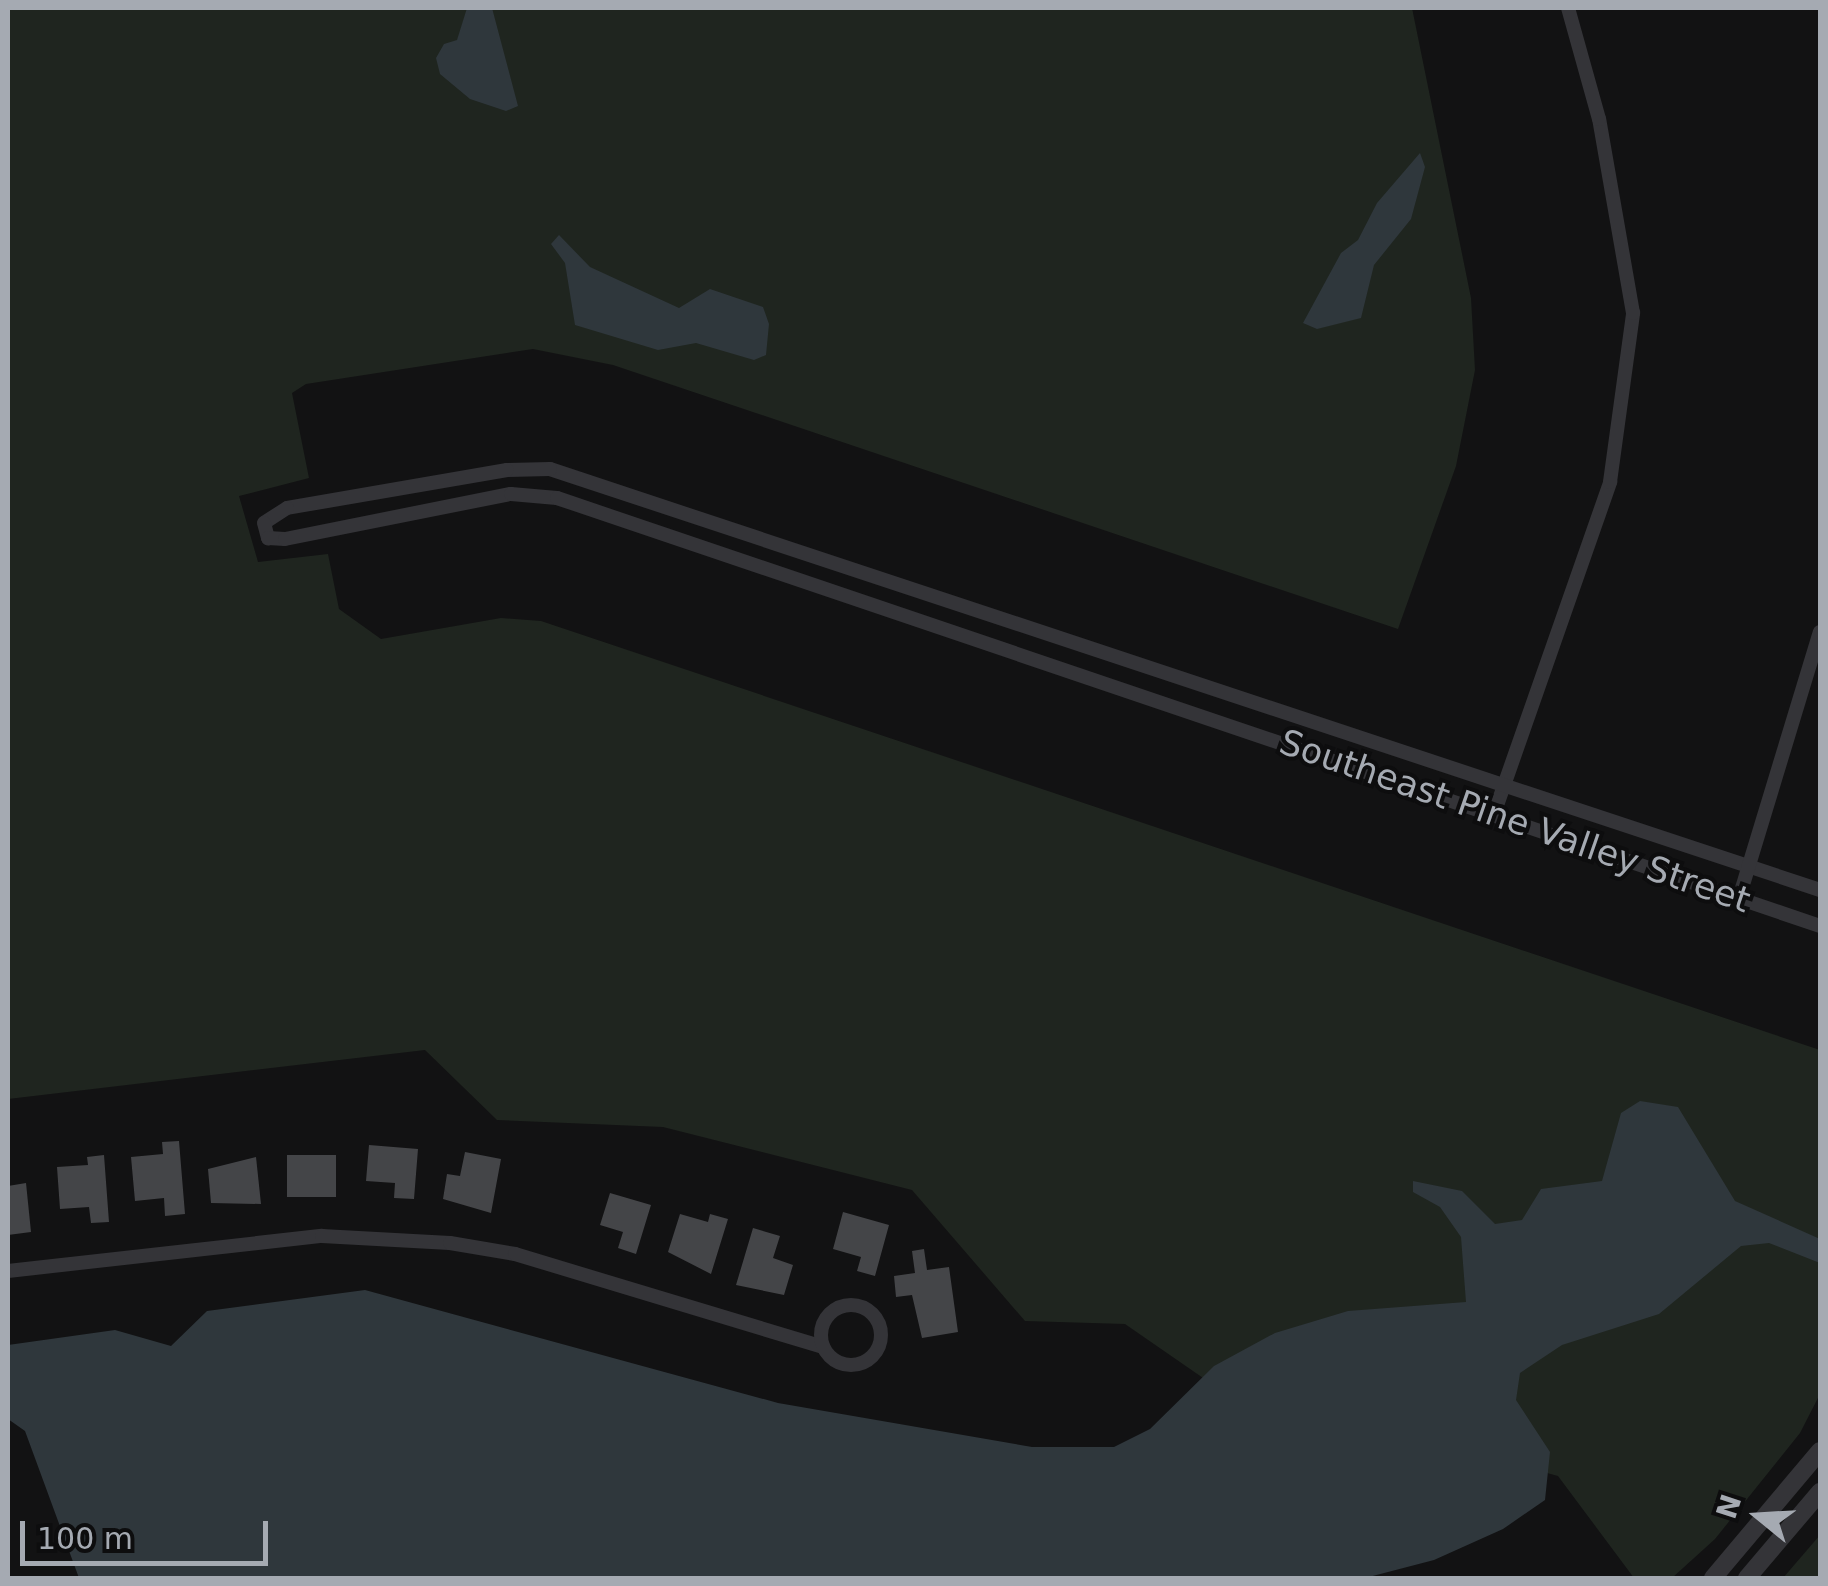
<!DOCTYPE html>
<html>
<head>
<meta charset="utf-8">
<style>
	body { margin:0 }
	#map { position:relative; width:1828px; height:1586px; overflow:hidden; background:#121213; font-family:"DejaVu Sans",sans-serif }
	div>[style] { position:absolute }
	.green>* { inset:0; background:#1f251f }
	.water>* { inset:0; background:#2f373c }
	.building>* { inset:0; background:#444548; transform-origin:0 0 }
	.minor>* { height:14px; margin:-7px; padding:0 7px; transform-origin:7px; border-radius:7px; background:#343438 }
	.minor>.ring { margin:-7px; padding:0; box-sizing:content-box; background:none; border:14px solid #343438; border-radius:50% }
	.tertiary>* { height:18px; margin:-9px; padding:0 9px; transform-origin:9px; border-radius:9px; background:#343438 }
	span { translate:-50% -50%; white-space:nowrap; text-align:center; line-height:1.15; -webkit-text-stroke:8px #0d0d0e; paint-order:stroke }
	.street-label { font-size:35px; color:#a5aab2 }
	.frame { position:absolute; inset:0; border:10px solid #a5aab2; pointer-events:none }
	.north { position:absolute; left:1708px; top:1466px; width:100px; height:100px; -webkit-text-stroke:8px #0d0d0e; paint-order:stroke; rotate:288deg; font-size:28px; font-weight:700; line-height:40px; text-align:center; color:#a5aab2 }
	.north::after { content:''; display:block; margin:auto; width:35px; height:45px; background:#a5aab2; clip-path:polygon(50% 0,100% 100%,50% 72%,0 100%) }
	.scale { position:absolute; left:20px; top:1521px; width:248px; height:45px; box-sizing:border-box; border:5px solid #a5aab2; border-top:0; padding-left:12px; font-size:30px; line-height:35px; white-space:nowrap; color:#a5aab2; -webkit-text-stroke:8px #0d0d0e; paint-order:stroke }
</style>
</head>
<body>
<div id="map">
	<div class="green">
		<div style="clip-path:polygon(8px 8px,1412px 8px,1471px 298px,1475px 370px,1456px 466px,1398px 629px,613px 365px,533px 349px,306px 384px,292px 393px,309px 478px,239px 496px,258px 562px,328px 554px,339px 609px,381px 639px,501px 618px,541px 621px,1820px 1050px,1820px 1394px,1800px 1433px,1715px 1539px,1672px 1578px,1634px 1578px,1558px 1476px,1206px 1380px,1125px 1324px,1025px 1321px,912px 1190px,663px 1127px,497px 1120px,425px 1050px,8px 1099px)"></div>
		<div style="clip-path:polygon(1820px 1535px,1820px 1578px,1783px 1578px)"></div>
	</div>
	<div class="water">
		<div style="clip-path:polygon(467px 8px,492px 8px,518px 106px,506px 111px,470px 99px,440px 74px,436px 58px,444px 44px,457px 40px)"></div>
		<div style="clip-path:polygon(1420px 153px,1425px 167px,1411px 219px,1374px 265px,1361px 318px,1317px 329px,1303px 323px,1341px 253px,1358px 240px,1377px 203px)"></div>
		<div style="clip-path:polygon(559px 235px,590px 267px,679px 308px,710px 289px,763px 307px,769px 324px,766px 355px,754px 360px,696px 343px,658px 350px,575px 325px,565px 263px,551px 244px)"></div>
		<div style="clip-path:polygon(1640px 1101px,1678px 1107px,1735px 1201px,1820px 1239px,1820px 1263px,1769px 1243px,1741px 1246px,1659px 1314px,1562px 1345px,1520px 1373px,1516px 1400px,1550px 1452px,1545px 1500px,1503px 1529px,1434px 1560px,1365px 1578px,79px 1578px,25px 1431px,8px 1419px,8px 1345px,115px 1330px,171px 1346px,207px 1311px,365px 1290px,778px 1403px,1032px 1447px,1114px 1447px,1150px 1429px,1214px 1366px,1275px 1333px,1348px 1311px,1466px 1302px,1461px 1237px,1440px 1207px,1413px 1192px,1413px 1181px,1462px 1191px,1495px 1224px,1522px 1220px,1541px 1189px,1602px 1181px,1621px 1113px)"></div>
	</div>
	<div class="building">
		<div style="clip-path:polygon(179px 1141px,185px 1214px,165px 1216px,164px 1198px,135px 1201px,131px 1157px,163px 1154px,162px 1142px)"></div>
		<div style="clip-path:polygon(369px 1145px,418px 1149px,414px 1199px,394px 1198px,395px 1183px,366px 1181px)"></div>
		<div style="clip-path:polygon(465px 1152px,501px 1159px,491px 1213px,443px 1199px,447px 1174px,460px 1176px)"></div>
		<div style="clip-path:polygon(104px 1155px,109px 1222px,91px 1223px,89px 1207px,60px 1209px,57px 1167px,88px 1165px,87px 1157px)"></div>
		<div style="left:287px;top:1155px;width:49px;height:42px"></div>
		<div style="clip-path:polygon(256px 1157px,261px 1204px,211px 1203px,208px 1169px)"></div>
		<div style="clip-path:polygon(26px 1183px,31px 1232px,8px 1235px,8px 1186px)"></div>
		<div style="clip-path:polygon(610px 1193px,651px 1205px,636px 1254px,618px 1248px,623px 1232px,600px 1225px)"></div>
		<div style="clip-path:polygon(843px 1212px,889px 1225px,875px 1276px,857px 1271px,861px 1257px,833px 1249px)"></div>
		<div style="clip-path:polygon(680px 1214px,708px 1222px,710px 1214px,728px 1219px,711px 1274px,668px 1252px)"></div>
		<div style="clip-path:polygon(753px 1228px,780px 1236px,773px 1258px,793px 1265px,784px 1295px,736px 1285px)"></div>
		<div style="clip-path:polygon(924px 1249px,927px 1270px,949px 1267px,958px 1332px,922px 1338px,912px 1295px,896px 1297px,894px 1276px,915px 1273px,912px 1251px)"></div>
	</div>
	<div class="minor">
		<div style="left:1494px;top:814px;width:352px;rotate:-70.7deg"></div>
		<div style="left:1610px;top:482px;width:171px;rotate:-82.2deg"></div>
		<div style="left:1633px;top:313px;width:197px;rotate:-99.9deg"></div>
		<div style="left:1599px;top:119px;width:115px;rotate:-105.6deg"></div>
		<div style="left:1820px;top:890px;width:1338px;rotate:-161.66deg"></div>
		<div style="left:550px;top:469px;width:43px;rotate:178.7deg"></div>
		<div style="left:507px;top:470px;width:223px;rotate:170.2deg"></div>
		<div style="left:287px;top:508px;width:27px;rotate:147deg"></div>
		<div style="left:264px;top:523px;width:16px;rotate:75deg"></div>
		<div style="left:268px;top:538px;width:17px;rotate:3deg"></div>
		<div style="left:285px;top:539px;width:230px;rotate:-11.3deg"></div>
		<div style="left:511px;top:494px;width:46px;rotate:5deg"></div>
		<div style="left:557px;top:498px;width:1334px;rotate:18.72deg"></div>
		<div style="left:1739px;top:898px;width:278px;rotate:-73.1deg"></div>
		<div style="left:8px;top:1271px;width:316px;rotate:-6.4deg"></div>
		<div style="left:322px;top:1236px;width:128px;rotate:3.1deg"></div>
		<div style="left:450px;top:1243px;width:66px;rotate:9.6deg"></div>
		<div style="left:515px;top:1254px;width:322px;rotate:16.8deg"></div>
		<div class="ring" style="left:821px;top:1305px;width:46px;height:46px"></div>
	</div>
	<div class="tertiary">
		<div style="left:1713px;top:1578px;width:166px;rotate:-49.9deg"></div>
		<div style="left:1747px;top:1578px;width:113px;rotate:-49.7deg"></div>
	</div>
	<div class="street-label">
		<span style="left:1515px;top:821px;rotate:19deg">Southeast Pine Valley Street</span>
	</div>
	<div class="frame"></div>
	<div class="north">N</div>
	<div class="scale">100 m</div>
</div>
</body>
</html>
